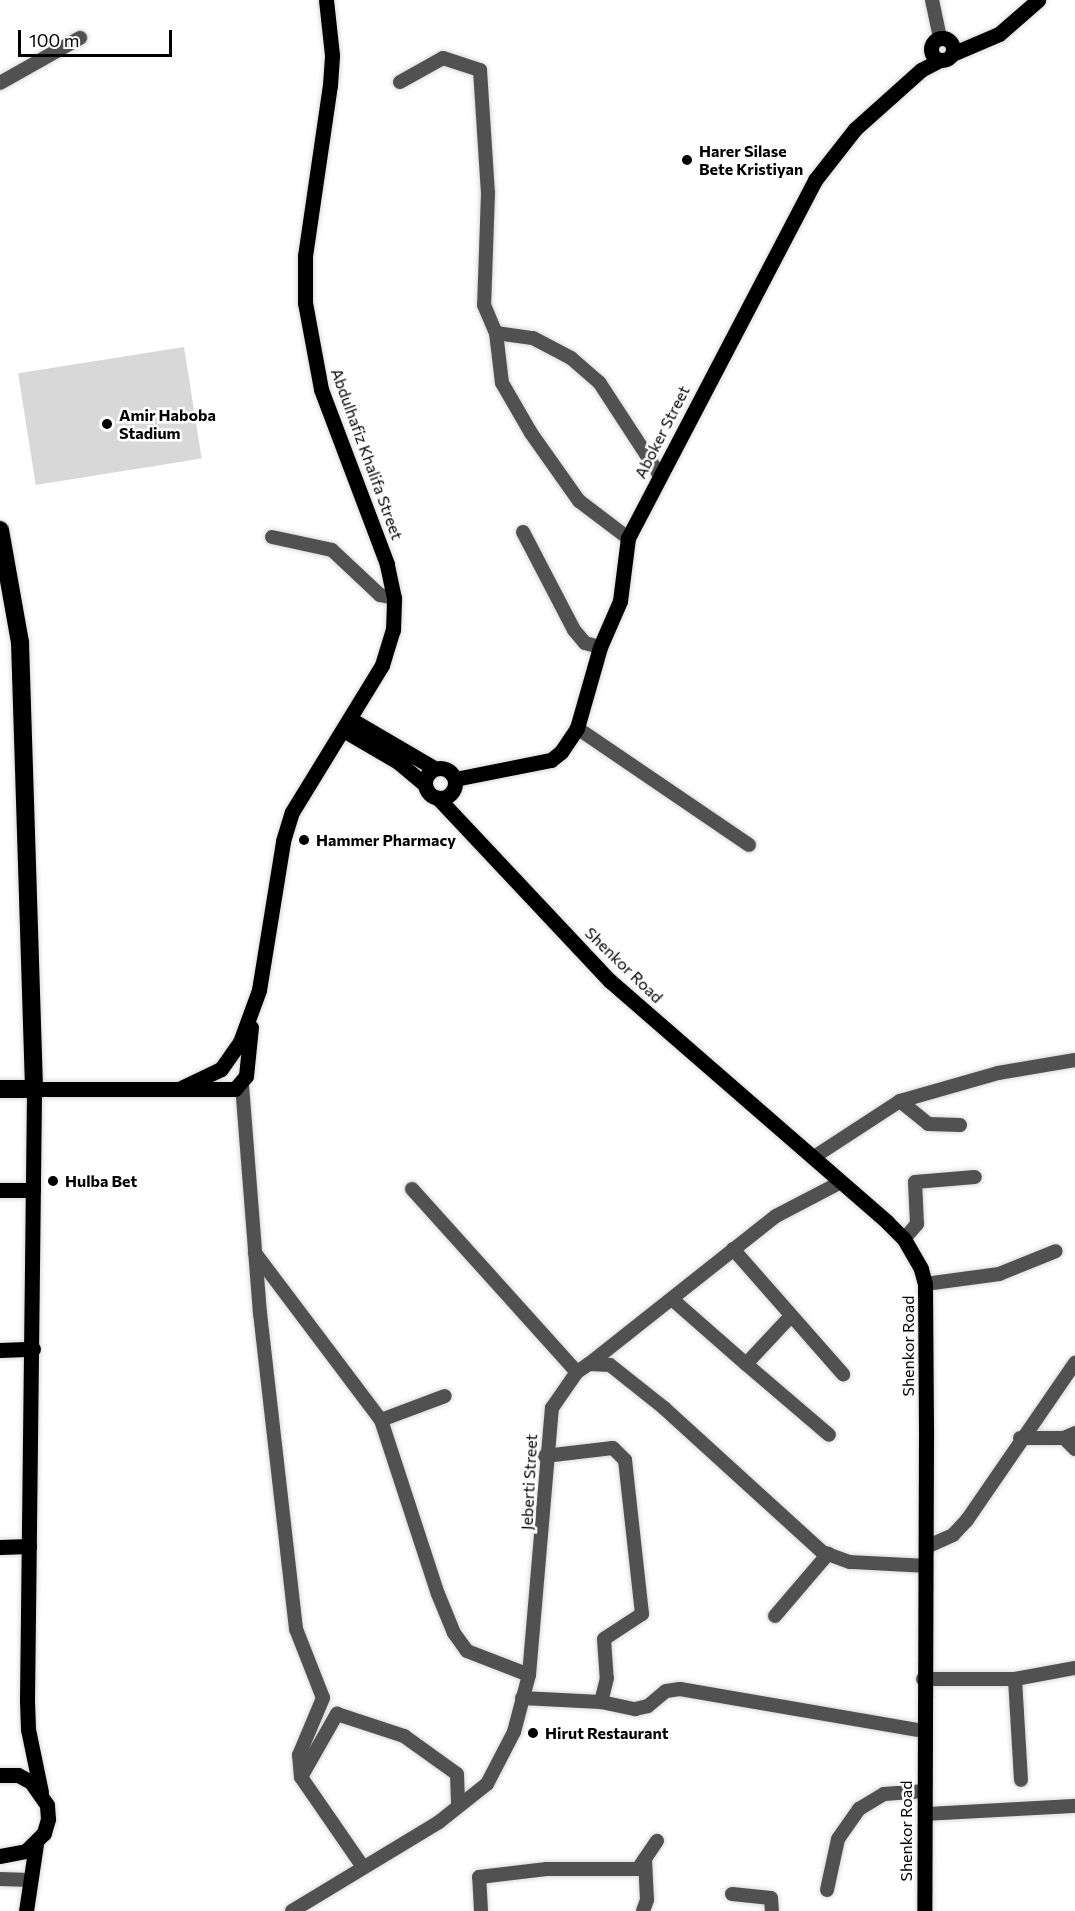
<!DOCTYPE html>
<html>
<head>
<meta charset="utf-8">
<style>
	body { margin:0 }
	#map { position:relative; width:1075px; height:1911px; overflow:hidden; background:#fff; font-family:Commissioner,sans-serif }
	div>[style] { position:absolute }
	.green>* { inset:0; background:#d8d8d8; transform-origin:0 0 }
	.roads { filter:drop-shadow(0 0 2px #dbdbdb) drop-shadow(0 0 2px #dbdbdb) }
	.minor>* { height:14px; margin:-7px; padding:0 7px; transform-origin:7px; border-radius:7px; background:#515151 }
	.major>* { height:15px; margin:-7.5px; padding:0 7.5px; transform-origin:7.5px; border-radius:7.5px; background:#000 }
	.major>.ring { margin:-7.5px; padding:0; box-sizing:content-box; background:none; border:15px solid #000; border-radius:50% }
	.highway>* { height:18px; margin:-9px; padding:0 9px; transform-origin:9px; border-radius:9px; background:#000 }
	.dots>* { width:16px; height:16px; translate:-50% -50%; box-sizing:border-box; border:3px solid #fff; border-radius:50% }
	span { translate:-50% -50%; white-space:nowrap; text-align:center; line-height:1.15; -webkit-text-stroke:5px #fff; paint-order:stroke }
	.poi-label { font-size:16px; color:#000; font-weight:700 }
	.left { translate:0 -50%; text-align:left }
	.street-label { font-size:16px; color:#000 }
	.scale { position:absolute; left:18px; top:30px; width:154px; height:27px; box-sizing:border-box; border:3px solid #000; border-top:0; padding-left:8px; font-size:18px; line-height:21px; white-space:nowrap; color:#000; -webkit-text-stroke:4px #fff; paint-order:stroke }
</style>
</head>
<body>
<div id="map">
	<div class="green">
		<div style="left:184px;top:347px;width:113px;height:168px;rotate:81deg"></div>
	</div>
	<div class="roads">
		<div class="minor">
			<div style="left:932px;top:0;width:40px;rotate:78deg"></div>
			<div style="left:400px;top:82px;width:49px;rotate:-29.2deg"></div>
			<div style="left:443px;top:58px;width:39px;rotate:18deg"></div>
			<div style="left:480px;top:70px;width:123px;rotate:86.3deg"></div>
			<div style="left:488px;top:193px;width:112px;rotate:92deg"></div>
			<div style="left:484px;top:305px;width:30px;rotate:67deg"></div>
			<div style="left:0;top:83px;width:92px;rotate:-29.4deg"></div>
			<div style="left:523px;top:532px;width:110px;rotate:62.5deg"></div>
			<div style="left:574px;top:630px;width:17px;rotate:50deg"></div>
			<div style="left:585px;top:643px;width:16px;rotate:15deg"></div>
			<div style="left:272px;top:537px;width:61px;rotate:12.2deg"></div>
			<div style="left:332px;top:550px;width:66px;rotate:43.2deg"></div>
			<div style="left:380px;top:595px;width:14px;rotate:12deg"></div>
			<div style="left:628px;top:538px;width:61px;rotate:-142.9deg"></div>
			<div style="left:579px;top:501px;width:83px;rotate:-125.2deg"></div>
			<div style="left:531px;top:433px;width:58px;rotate:-120.1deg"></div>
			<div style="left:502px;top:383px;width:50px;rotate:-96.8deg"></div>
			<div style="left:496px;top:333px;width:37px;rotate:8deg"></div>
			<div style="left:533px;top:338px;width:43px;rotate:27.8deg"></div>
			<div style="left:571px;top:358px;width:37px;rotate:41deg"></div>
			<div style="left:599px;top:382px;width:110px;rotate:56.9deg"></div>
			<div style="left:577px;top:728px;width:208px;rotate:34.2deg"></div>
			<div style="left:242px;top:1085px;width:229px;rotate:85.5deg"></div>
			<div style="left:260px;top:1313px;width:318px;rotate:83.5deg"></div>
			<div style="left:296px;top:1629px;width:74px;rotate:68.6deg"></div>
			<div style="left:323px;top:1698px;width:62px;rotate:112.8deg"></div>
			<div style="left:299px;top:1755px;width:22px;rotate:85deg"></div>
			<div style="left:900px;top:1101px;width:36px;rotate:39deg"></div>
			<div style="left:928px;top:1124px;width:32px;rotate:2deg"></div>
			<div style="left:814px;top:1157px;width:103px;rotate:-33.1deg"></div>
			<div style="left:900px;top:1101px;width:102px;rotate:-15.9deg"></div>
			<div style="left:998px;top:1073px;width:78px;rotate:-9.6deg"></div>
			<div style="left:412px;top:1189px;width:246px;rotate:48deg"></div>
			<div style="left:904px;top:1239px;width:20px;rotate:-49deg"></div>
			<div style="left:917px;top:1224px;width:42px;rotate:-92.7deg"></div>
			<div style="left:915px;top:1182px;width:60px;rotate:-4.8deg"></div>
			<div style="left:733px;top:1249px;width:167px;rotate:48.7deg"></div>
			<div style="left:255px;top:1253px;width:209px;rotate:53deg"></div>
			<div style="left:381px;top:1420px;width:183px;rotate:71.9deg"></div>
			<div style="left:438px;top:1594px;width:42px;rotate:67.7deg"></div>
			<div style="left:454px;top:1633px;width:22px;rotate:54deg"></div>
			<div style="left:467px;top:1651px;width:66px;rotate:21.2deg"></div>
			<div style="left:925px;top:1284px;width:75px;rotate:-7.7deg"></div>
			<div style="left:999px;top:1274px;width:61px;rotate:-22deg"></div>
			<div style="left:673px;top:1300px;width:97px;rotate:41.2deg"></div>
			<div style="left:790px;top:1317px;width:64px;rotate:133.1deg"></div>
			<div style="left:746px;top:1364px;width:109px;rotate:40.5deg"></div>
			<div style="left:589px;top:1364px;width:238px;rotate:-38.4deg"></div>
			<div style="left:776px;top:1216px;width:71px;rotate:-27.6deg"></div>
			<div style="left:381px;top:1420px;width:68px;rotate:-20.6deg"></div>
			<div style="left:1020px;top:1438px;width:44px"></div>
			<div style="left:1064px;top:1438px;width:12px;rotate:-24deg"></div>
			<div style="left:1064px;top:1438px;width:16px;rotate:45deg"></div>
			<div style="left:545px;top:1456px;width:68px;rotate:-6.7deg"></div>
			<div style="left:613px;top:1448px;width:17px;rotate:45deg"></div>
			<div style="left:625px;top:1460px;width:155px;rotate:83.7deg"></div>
			<div style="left:642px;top:1614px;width:45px;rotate:146.7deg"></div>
			<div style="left:604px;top:1639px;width:39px;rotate:86deg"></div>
			<div style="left:607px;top:1678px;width:25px;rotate:104deg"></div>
			<div style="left:926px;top:1547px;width:30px;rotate:-24deg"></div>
			<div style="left:953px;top:1535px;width:21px;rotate:-47deg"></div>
			<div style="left:967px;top:1520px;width:191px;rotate:-55.5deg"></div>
			<div style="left:775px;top:1616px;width:82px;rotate:-49.5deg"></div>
			<div style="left:923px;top:1679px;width:92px"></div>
			<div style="left:1015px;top:1679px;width:61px;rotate:-10.4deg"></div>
			<div style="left:1015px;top:1679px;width:101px;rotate:86.6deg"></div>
			<div style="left:522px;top:1698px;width:79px;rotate:2.9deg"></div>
			<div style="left:601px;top:1702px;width:35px;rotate:12deg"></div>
			<div style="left:635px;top:1709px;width:13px;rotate:-13deg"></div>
			<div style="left:648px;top:1706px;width:23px;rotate:-40deg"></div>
			<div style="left:666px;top:1691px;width:14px;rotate:-8deg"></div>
			<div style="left:680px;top:1689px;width:248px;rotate:9.8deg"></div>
			<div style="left:926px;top:1814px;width:149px;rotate:-3.1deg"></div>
			<div style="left:363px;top:1867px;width:109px;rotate:-124.6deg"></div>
			<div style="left:301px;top:1777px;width:73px;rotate:-60.3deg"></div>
			<div style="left:337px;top:1714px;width:71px;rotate:18.2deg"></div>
			<div style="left:404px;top:1736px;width:65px;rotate:35.6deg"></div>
			<div style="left:457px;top:1774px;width:31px;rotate:88deg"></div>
			<div style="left:0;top:1879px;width:30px;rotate:2deg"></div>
			<div style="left:827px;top:1890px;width:52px;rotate:-77.8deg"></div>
			<div style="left:838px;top:1839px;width:37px;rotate:-55deg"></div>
			<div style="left:859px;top:1809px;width:29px;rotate:-31deg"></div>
			<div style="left:884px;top:1794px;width:41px;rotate:-4.2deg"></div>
			<div style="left:732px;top:1894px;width:39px;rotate:6deg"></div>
			<div style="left:771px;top:1898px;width:13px;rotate:86deg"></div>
			<div style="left:292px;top:1911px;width:172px;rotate:-31.2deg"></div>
			<div style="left:439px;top:1822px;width:61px;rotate:-38.4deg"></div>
			<div style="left:487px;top:1784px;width:59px;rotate:-62.6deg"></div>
			<div style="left:514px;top:1732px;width:59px;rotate:-75.3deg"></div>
			<div style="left:529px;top:1675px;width:268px;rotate:-85.1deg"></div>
			<div style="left:552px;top:1408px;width:44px;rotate:-55.2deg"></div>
			<div style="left:577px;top:1372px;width:14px;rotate:-34deg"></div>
			<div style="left:589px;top:1364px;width:21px;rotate:3deg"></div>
			<div style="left:610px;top:1365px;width:69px;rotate:38.5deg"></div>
			<div style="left:664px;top:1408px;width:214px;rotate:42.3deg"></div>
			<div style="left:822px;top:1552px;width:30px;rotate:20deg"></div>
			<div style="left:850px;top:1562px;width:76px;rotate:3deg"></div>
			<div style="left:481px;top:1911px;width:34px;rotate:-93deg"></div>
			<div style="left:479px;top:1877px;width:68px;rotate:-6.7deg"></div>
			<div style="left:547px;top:1869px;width:91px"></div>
			<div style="left:638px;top:1869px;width:34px;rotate:-56deg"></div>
			<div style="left:643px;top:1911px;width:12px;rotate:-70deg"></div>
			<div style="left:647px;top:1900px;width:41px;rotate:-92.8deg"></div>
		</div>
		<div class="major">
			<div class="ring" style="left:931px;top:38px;width:7px;height:7px"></div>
			<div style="left:952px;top:54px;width:51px;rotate:-23.1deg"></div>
			<div style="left:999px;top:34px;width:52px;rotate:-41.1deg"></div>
			<div style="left:352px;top:720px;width:95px;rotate:30.3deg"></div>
			<div style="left:345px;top:731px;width:61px;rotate:30.3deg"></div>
			<div style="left:398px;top:762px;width:35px;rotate:40deg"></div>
			<div class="ring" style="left:425px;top:768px;width:15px;height:15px"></div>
			<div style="left:455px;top:779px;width:98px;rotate:-11.2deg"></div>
			<div style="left:551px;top:760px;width:13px;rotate:-39deg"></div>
			<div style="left:561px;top:752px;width:29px;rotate:-56deg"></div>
			<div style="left:577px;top:728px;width:84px;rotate:-74.1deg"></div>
			<div style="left:600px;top:647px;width:50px;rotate:-66.5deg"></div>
			<div style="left:620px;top:601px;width:64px;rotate:-82.8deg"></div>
			<div style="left:628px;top:538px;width:404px;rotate:-62.4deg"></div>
			<div style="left:815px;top:180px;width:65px;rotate:-51.9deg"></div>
			<div style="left:855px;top:129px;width:89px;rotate:-41.8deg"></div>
			<div style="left:921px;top:70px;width:21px;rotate:-28deg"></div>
			<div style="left:438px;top:798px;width:250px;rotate:46.8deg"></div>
			<div style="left:609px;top:980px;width:369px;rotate:41deg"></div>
			<div style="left:887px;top:1222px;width:24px;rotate:45deg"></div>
			<div style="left:904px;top:1239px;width:34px;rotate:60deg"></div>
			<div style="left:921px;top:1269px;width:16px;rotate:75deg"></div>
			<div style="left:925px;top:1284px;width:155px;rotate:89.6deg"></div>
			<div style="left:926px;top:1439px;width:472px;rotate:90.2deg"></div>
			<div style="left:181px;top:1088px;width:44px;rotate:-25.4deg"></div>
			<div style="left:221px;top:1069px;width:33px;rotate:-55deg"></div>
			<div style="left:240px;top:1042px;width:55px;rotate:-69.9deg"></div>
			<div style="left:259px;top:990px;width:151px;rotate:-80.8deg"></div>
			<div style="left:283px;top:841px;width:30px;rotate:-73deg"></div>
			<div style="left:292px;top:812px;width:172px;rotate:-58.5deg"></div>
			<div style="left:382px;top:665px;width:37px;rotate:-73deg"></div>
			<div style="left:393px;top:630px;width:32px;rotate:-88deg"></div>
			<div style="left:394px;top:598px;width:35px;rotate:-102deg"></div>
			<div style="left:387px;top:564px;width:187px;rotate:-110.7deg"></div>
			<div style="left:321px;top:389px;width:87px;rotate:-100.5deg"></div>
			<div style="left:305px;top:303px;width:47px;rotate:-90deg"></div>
			<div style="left:305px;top:256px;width:173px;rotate:-81.7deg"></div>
			<div style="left:330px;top:85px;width:30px;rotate:-86deg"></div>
			<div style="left:332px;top:55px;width:55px;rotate:-96.2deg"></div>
			<div style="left:0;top:1190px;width:33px"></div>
			<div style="left:0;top:1350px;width:33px;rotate:-2deg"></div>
			<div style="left:0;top:1547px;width:29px;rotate:-2deg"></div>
			<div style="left:0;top:1775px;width:18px"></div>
			<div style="left:18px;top:1775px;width:15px;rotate:28deg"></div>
			<div style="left:31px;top:1782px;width:28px;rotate:55deg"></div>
			<div style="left:47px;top:1805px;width:14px;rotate:86deg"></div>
			<div style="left:48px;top:1819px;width:15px;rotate:106deg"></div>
			<div style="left:44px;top:1833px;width:25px;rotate:135deg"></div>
			<div style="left:26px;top:1851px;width:26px;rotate:169deg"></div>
			<div style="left:41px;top:1792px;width:64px;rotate:-101.7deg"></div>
			<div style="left:28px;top:1729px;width:28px;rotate:-92deg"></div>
			<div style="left:27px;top:1701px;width:612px;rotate:-89.34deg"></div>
			<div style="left:34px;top:1089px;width:201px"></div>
			<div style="left:235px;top:1089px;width:17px;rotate:-50deg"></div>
			<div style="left:246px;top:1076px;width:49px;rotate:-84.2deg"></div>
			<div style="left:26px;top:1911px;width:68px;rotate:-81.5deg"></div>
		</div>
		<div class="highway">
			<div style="left:0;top:530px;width:114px;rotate:79.9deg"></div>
			<div style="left:20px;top:642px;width:447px;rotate:88.2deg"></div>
			<div style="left:34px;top:1089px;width:34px;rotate:180deg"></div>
		</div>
	</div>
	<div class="dots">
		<div style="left:687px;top:160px;background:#000"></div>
		<div style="left:107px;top:424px;background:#000"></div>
		<div style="left:304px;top:840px;background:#000"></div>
		<div style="left:53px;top:1181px;background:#000"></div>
		<div style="left:533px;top:1733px;background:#000"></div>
	</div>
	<div class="poi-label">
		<span class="left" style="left:699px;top:160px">Harer Silase<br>Bete Kristiyan</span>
		<span class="left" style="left:119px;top:424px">Amir Haboba<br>Stadium</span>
		<span class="left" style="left:316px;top:840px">Hammer Pharmacy</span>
		<span class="left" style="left:65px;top:1181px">Hulba Bet</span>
		<span class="left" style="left:545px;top:1733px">Hirut Restaurant</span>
	</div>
	<div class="street-label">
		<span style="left:662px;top:432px;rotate:-63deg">Aboker Street</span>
		<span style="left:367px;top:454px;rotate:70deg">Abdulhafiz Khalifa Street</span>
		<span style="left:624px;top:965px;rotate:44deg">Shenkor Road</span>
		<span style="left:908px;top:1346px;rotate:-90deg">Shenkor Road</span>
		<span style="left:529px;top:1482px;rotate:-87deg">Jeberti Street</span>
		<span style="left:906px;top:1831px;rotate:-90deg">Shenkor Road</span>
	</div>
	<div class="scale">100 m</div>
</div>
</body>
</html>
